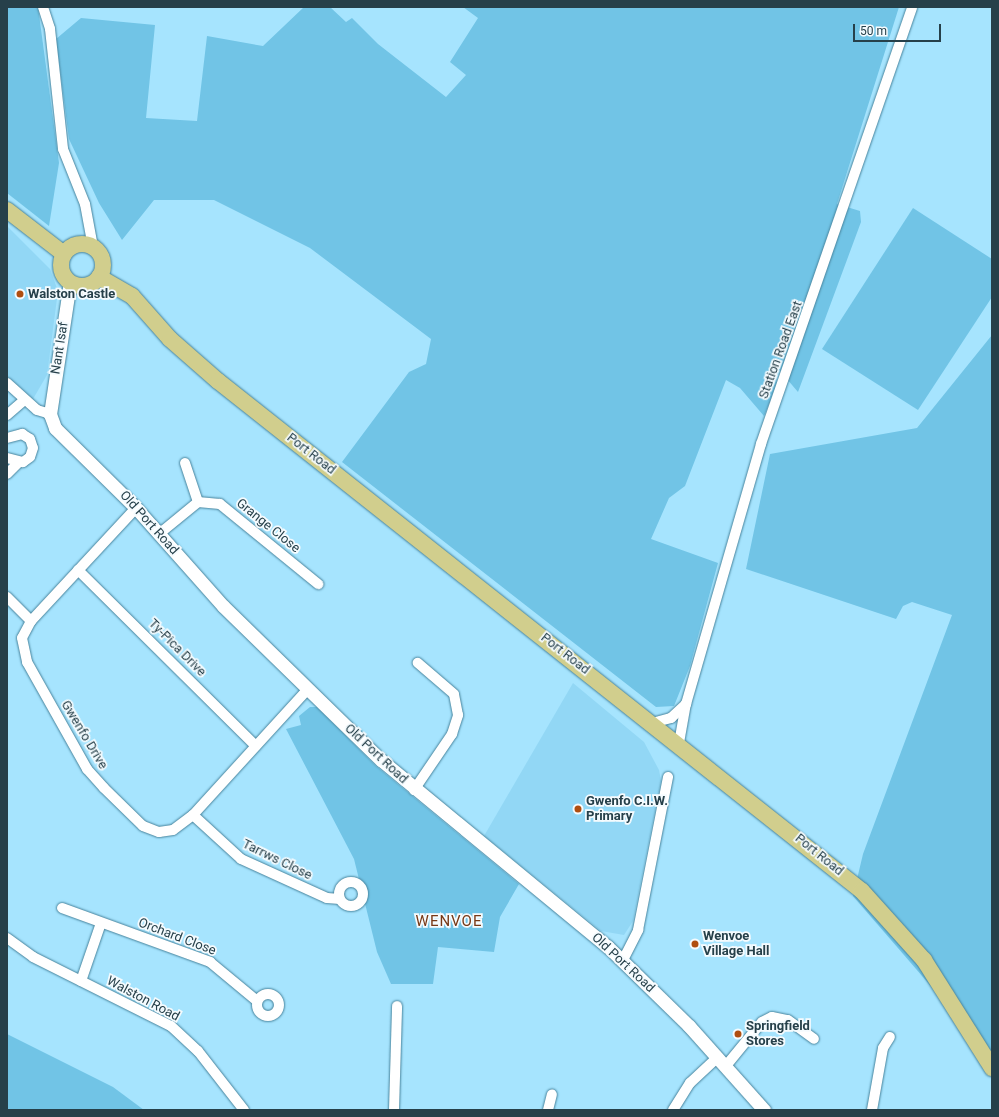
<!DOCTYPE html>
<html>
<head>
<meta charset="utf-8">
<style>
	body { margin:0 }
	#map { position:relative; width:999px; height:1117px; overflow:hidden; background:#a6e4fe; font-family:Roboto,sans-serif }
	div>[style] { position:absolute }
	.built>* { inset:0; background:#92d7f5 }
	.green>* { inset:0; background:#71c4e6 }
	.roads { filter:drop-shadow(0 0 1px #47839c) drop-shadow(0 0 1px #47839c) }
	.minor>* { height:10px; margin:-5px; padding:0 5px; transform-origin:5px; border-radius:5px; background:#fff }
	.minor>.ring { margin:-5px; padding:0; box-sizing:content-box; background:none; border:10px solid #fff; border-radius:50% }
	.tertiary>* { height:13px; margin:-6.5px; padding:0 6.5px; transform-origin:6.5px; border-radius:6.5px; background:#fff }
	.primary>* { height:16px; margin:-8px; padding:0 8px; transform-origin:8px; border-radius:8px; background:#d1ce8d }
	.primary>.ring { margin:-8px; padding:0; box-sizing:content-box; background:none; border:16px solid #d1ce8d; border-radius:50% }
	.dots>* { width:11px; height:11px; translate:-50% -50%; box-sizing:border-box; border:2px solid #f5fbfe; border-radius:50% }
	span { translate:-50% -50%; white-space:nowrap; text-align:center; line-height:1.15; -webkit-text-stroke:3.5px #f5fbfe; paint-order:stroke }
	.poi-label { font-size:13px; color:#26404a; font-weight:700 }
	.left { translate:0 -50%; text-align:left }
	.street-label { font-size:13px; color:#26404a }
	.quarter-label { font-size:15px; color:#783916; letter-spacing:1px }
	.frame { position:absolute; inset:0; border:8px solid #26404a; pointer-events:none }
	.scale { position:absolute; left:853px; top:24px; width:88px; height:18px; box-sizing:border-box; border:2px solid #26404a; border-top:0; padding-left:5px; font-size:12px; line-height:14px; white-space:nowrap; color:#26404a; -webkit-text-stroke:3px #f5fbfe; paint-order:stroke }
</style>
</head>
<body>
<div id="map">
	<div class="built">
		<div style="clip-path:polygon(7px 226px,50px 269px,58px 291px,47px 375px,33px 399px,7px 376px)"></div>
		<div style="clip-path:polygon(573px 683px,644px 742px,659px 770px,661px 781px,633px 921px,624px 935px,601px 931px,484px 836px)"></div>
	</div>
	<div class="green">
		<div style="clip-path:polygon(7px 7px,38px 7px,59px 163px,49px 226px,7px 193px)"></div>
		<div style="clip-path:polygon(304px 7px,330px 7px,346px 22px,352px 18px,378px 44px,446px 97px,466px 75px,450px 62px,478px 18px,463px 7px,899px 7px,837px 204px,860px 211px,861px 222px,798px 392px,775px 365px,777px 385px,764px 416px,740px 388px,726px 380px,685px 486px,669px 498px,651px 539px,718px 563px,690px 666px,674px 706px,656px 707px,342px 462px,409px 372px,426px 364px,431px 339px,310px 248px,214px 200px,154px 200px,122px 240px,99px 203px,69px 139px,56px 39px,81px 18px,155px 25px,146px 118px,197px 121px,207px 36px,263px 46px)"></div>
		<div style="clip-path:polygon(913px 208px,992px 259px,992px 297px,918px 410px,822px 349px)"></div>
		<div style="clip-path:polygon(992px 335px,992px 1079px,954px 1013px,853px 896px,863px 854px,952px 615px,912px 602px,903px 606px,896px 619px,746px 569px,770px 454px,917px 428px)"></div>
		<div style="clip-path:polygon(310px 707px,317px 707px,376px 766px,519px 884px,500px 917px,494px 952px,438px 947px,433px 984px,391px 984px,377px 952px,354px 859px,286px 729px,301px 725px,299px 716px)"></div>
		<div style="clip-path:polygon(7px 1034px,113px 1087px,144px 1110px,7px 1110px)"></div>
	</div>
	<div class="roads">
		<div class="minor">
			<div style="left:43px;top:7px;width:23px;rotate:72deg"></div>
			<div style="left:50px;top:29px;width:121px;rotate:83.8deg"></div>
			<div style="left:63px;top:149px;width:59px;rotate:68.2deg"></div>
			<div style="left:85px;top:204px;width:44px;rotate:79.5deg"></div>
			<div style="left:7px;top:383px;width:40px;rotate:42deg"></div>
			<div style="left:37px;top:410px;width:14px;rotate:17deg"></div>
			<div style="left:7px;top:415px;width:23px;rotate:-41deg"></div>
			<div style="left:7px;top:438px;width:16px;rotate:-15deg"></div>
			<div style="left:22px;top:434px;width:9px;rotate:32deg"></div>
			<div style="left:30px;top:439px;width:9px;rotate:72deg"></div>
			<div style="left:33px;top:448px;width:9px;rotate:108deg"></div>
			<div style="left:30px;top:457px;width:9px;rotate:144deg"></div>
			<div style="left:23px;top:462px;width:16px;rotate:-166deg"></div>
			<div style="left:185px;top:463px;width:41px;rotate:71.6deg"></div>
			<div style="left:7px;top:474px;width:16px;rotate:-45deg"></div>
			<div style="left:136px;top:508px;width:154px;rotate:132.9deg"></div>
			<div style="left:31px;top:621px;width:19px;rotate:118deg"></div>
			<div style="left:22px;top:638px;width:25px;rotate:78deg"></div>
			<div style="left:27px;top:662px;width:123px;rotate:60.7deg"></div>
			<div style="left:87px;top:769px;width:25px;rotate:48deg"></div>
			<div style="left:104px;top:788px;width:54px;rotate:44.3deg"></div>
			<div style="left:143px;top:826px;width:17px;rotate:21deg"></div>
			<div style="left:159px;top:832px;width:14px;rotate:-8deg"></div>
			<div style="left:173px;top:830px;width:25px;rotate:-37deg"></div>
			<div style="left:193px;top:815px;width:171px;rotate:-47.6deg"></div>
			<div style="left:159px;top:534px;width:50px;rotate:-39.4deg"></div>
			<div style="left:198px;top:502px;width:22px;rotate:5deg"></div>
			<div style="left:220px;top:504px;width:127px;rotate:39.2deg"></div>
			<div style="left:78px;top:570px;width:250px;rotate:44.7deg"></div>
			<div style="left:7px;top:597px;width:34px;rotate:45deg"></div>
			<div style="left:652px;top:723px;width:20px;rotate:-15deg"></div>
			<div style="left:671px;top:718px;width:21px;rotate:-43deg"></div>
			<div style="left:679px;top:743px;width:40px;rotate:-80deg"></div>
			<div style="left:686px;top:704px;width:271px;rotate:-73.9deg"></div>
			<div style="left:761px;top:444px;width:462px;rotate:-70.9deg"></div>
			<div style="left:414px;top:790px;width:68px;rotate:-55.8deg"></div>
			<div style="left:452px;top:734px;width:20px;rotate:-72deg"></div>
			<div style="left:458px;top:715px;width:21px;rotate:-101deg"></div>
			<div style="left:454px;top:694px;width:48px;rotate:-139.3deg"></div>
			<div style="left:193px;top:815px;width:65px;rotate:42.5deg"></div>
			<div style="left:241px;top:859px;width:94px;rotate:24.4deg"></div>
			<div style="left:327px;top:898px;width:13px;rotate:4deg"></div>
			<div class="ring" style="left:339px;top:882px;width:14px;height:14px"></div>
			<div style="left:62px;top:908px;width:158px;rotate:20deg"></div>
			<div style="left:210px;top:962px;width:61px;rotate:39.7deg"></div>
			<div style="left:7px;top:938px;width:32px;rotate:36deg"></div>
			<div style="left:33px;top:957px;width:154px;rotate:26.6deg"></div>
			<div style="left:171px;top:1026px;width:37px;rotate:43deg"></div>
			<div style="left:198px;top:1051px;width:75px;rotate:52.1deg"></div>
			<div style="left:623px;top:960px;width:34px;rotate:-63deg"></div>
			<div style="left:638px;top:930px;width:156px;rotate:-78.9deg"></div>
			<div style="left:81px;top:981px;width:61px;rotate:-71deg"></div>
			<div class="ring" style="left:257px;top:994px;width:12px;height:12px"></div>
			<div style="left:725px;top:1067px;width:58px;rotate:-50.6deg"></div>
			<div style="left:762px;top:1022px;width:11px;rotate:-27deg"></div>
			<div style="left:772px;top:1017px;width:16px;rotate:11deg"></div>
			<div style="left:788px;top:1020px;width:32px;rotate:36deg"></div>
			<div style="left:394px;top:1110px;width:104px;rotate:-88.3deg"></div>
			<div style="left:548px;top:1110px;width:16px;rotate:-76deg"></div>
			<div style="left:673px;top:1110px;width:32px;rotate:-58deg"></div>
			<div style="left:690px;top:1083px;width:37px;rotate:-43deg"></div>
			<div style="left:872px;top:1110px;width:63px;rotate:-79.9deg"></div>
			<div style="left:883px;top:1048px;width:13px;rotate:-58deg"></div>
		</div>
		<div class="tertiary">
			<div style="left:70px;top:282px;width:134px;rotate:98.6deg"></div>
			<div style="left:50px;top:414px;width:15px;rotate:70deg"></div>
			<div style="left:55px;top:428px;width:114px;rotate:44.6deg"></div>
			<div style="left:136px;top:508px;width:131px;rotate:48.4deg"></div>
			<div style="left:223px;top:606px;width:221px;rotate:44.3deg"></div>
			<div style="left:381px;top:760px;width:294px;rotate:39.5deg"></div>
			<div style="left:608px;top:947px;width:113px;rotate:44.3deg"></div>
			<div style="left:689px;top:1026px;width:113px;rotate:48.2deg"></div>
		</div>
		<div class="primary">
			<div style="left:7px;top:210px;width:72px;rotate:37.7deg"></div>
			<div class="ring" style="left:61px;top:244px;width:26px;height:26px"></div>
			<div style="left:99px;top:277px;width:38px;rotate:30deg"></div>
			<div style="left:132px;top:296px;width:57px;rotate:48.5deg"></div>
			<div style="left:170px;top:339px;width:64px;rotate:41.2deg"></div>
			<div style="left:218px;top:381px;width:821px;rotate:38.38deg"></div>
			<div style="left:862px;top:891px;width:93px;rotate:48.1deg"></div>
			<div style="left:924px;top:960px;width:128px;rotate:57.8deg"></div>
		</div>
	</div>
	<div class="dots">
		<div style="left:20px;top:294px;background:#b04e10"></div>
		<div style="left:578px;top:809px;background:#b04e10"></div>
		<div style="left:695px;top:944px;background:#b04e10"></div>
		<div style="left:738px;top:1034px;background:#b04e10"></div>
	</div>
	<div class="poi-label">
		<span class="left" style="left:28px;top:294px">Walston Castle</span>
		<span class="left" style="left:586px;top:809px">Gwenfo C.I.W.<br>Primary</span>
		<span class="left" style="left:703px;top:944px">Wenvoe<br>Village Hall</span>
		<span class="left" style="left:746px;top:1034px">Springfield<br>Stores</span>
	</div>
	<div class="street-label">
		<span style="left:60px;top:348px;rotate:-81deg">Nant Isaf</span>
		<span style="left:781px;top:350px;rotate:-70deg">Station Road East</span>
		<span style="left:311px;top:454px;rotate:38deg">Port Road</span>
		<span style="left:149px;top:523px;rotate:48deg">Old Port Road</span>
		<span style="left:268px;top:526px;rotate:39deg">Grange Close</span>
		<span style="left:177px;top:648px;rotate:45deg">Ty-Pica Drive</span>
		<span style="left:565px;top:654px;rotate:38deg">Port Road</span>
		<span style="left:84px;top:735px;rotate:59deg">Gwenfo Drive</span>
		<span style="left:376px;top:754px;rotate:43deg">Old Port Road</span>
		<span style="left:819px;top:855px;rotate:39deg">Port Road</span>
		<span style="left:277px;top:860px;rotate:26deg">Tarrws Close</span>
		<span style="left:177px;top:937px;rotate:21deg">Orchard Close</span>
		<span style="left:623px;top:963px;rotate:43deg">Old Port Road</span>
		<span style="left:143px;top:999px;rotate:28deg">Walston Road</span>
	</div>
	<div class="quarter-label">
		<span style="left:449px;top:922px">WENVOE</span>
	</div>
	<div class="frame"></div>
	<div class="scale">50 m</div>
</div>
</body>
</html>
